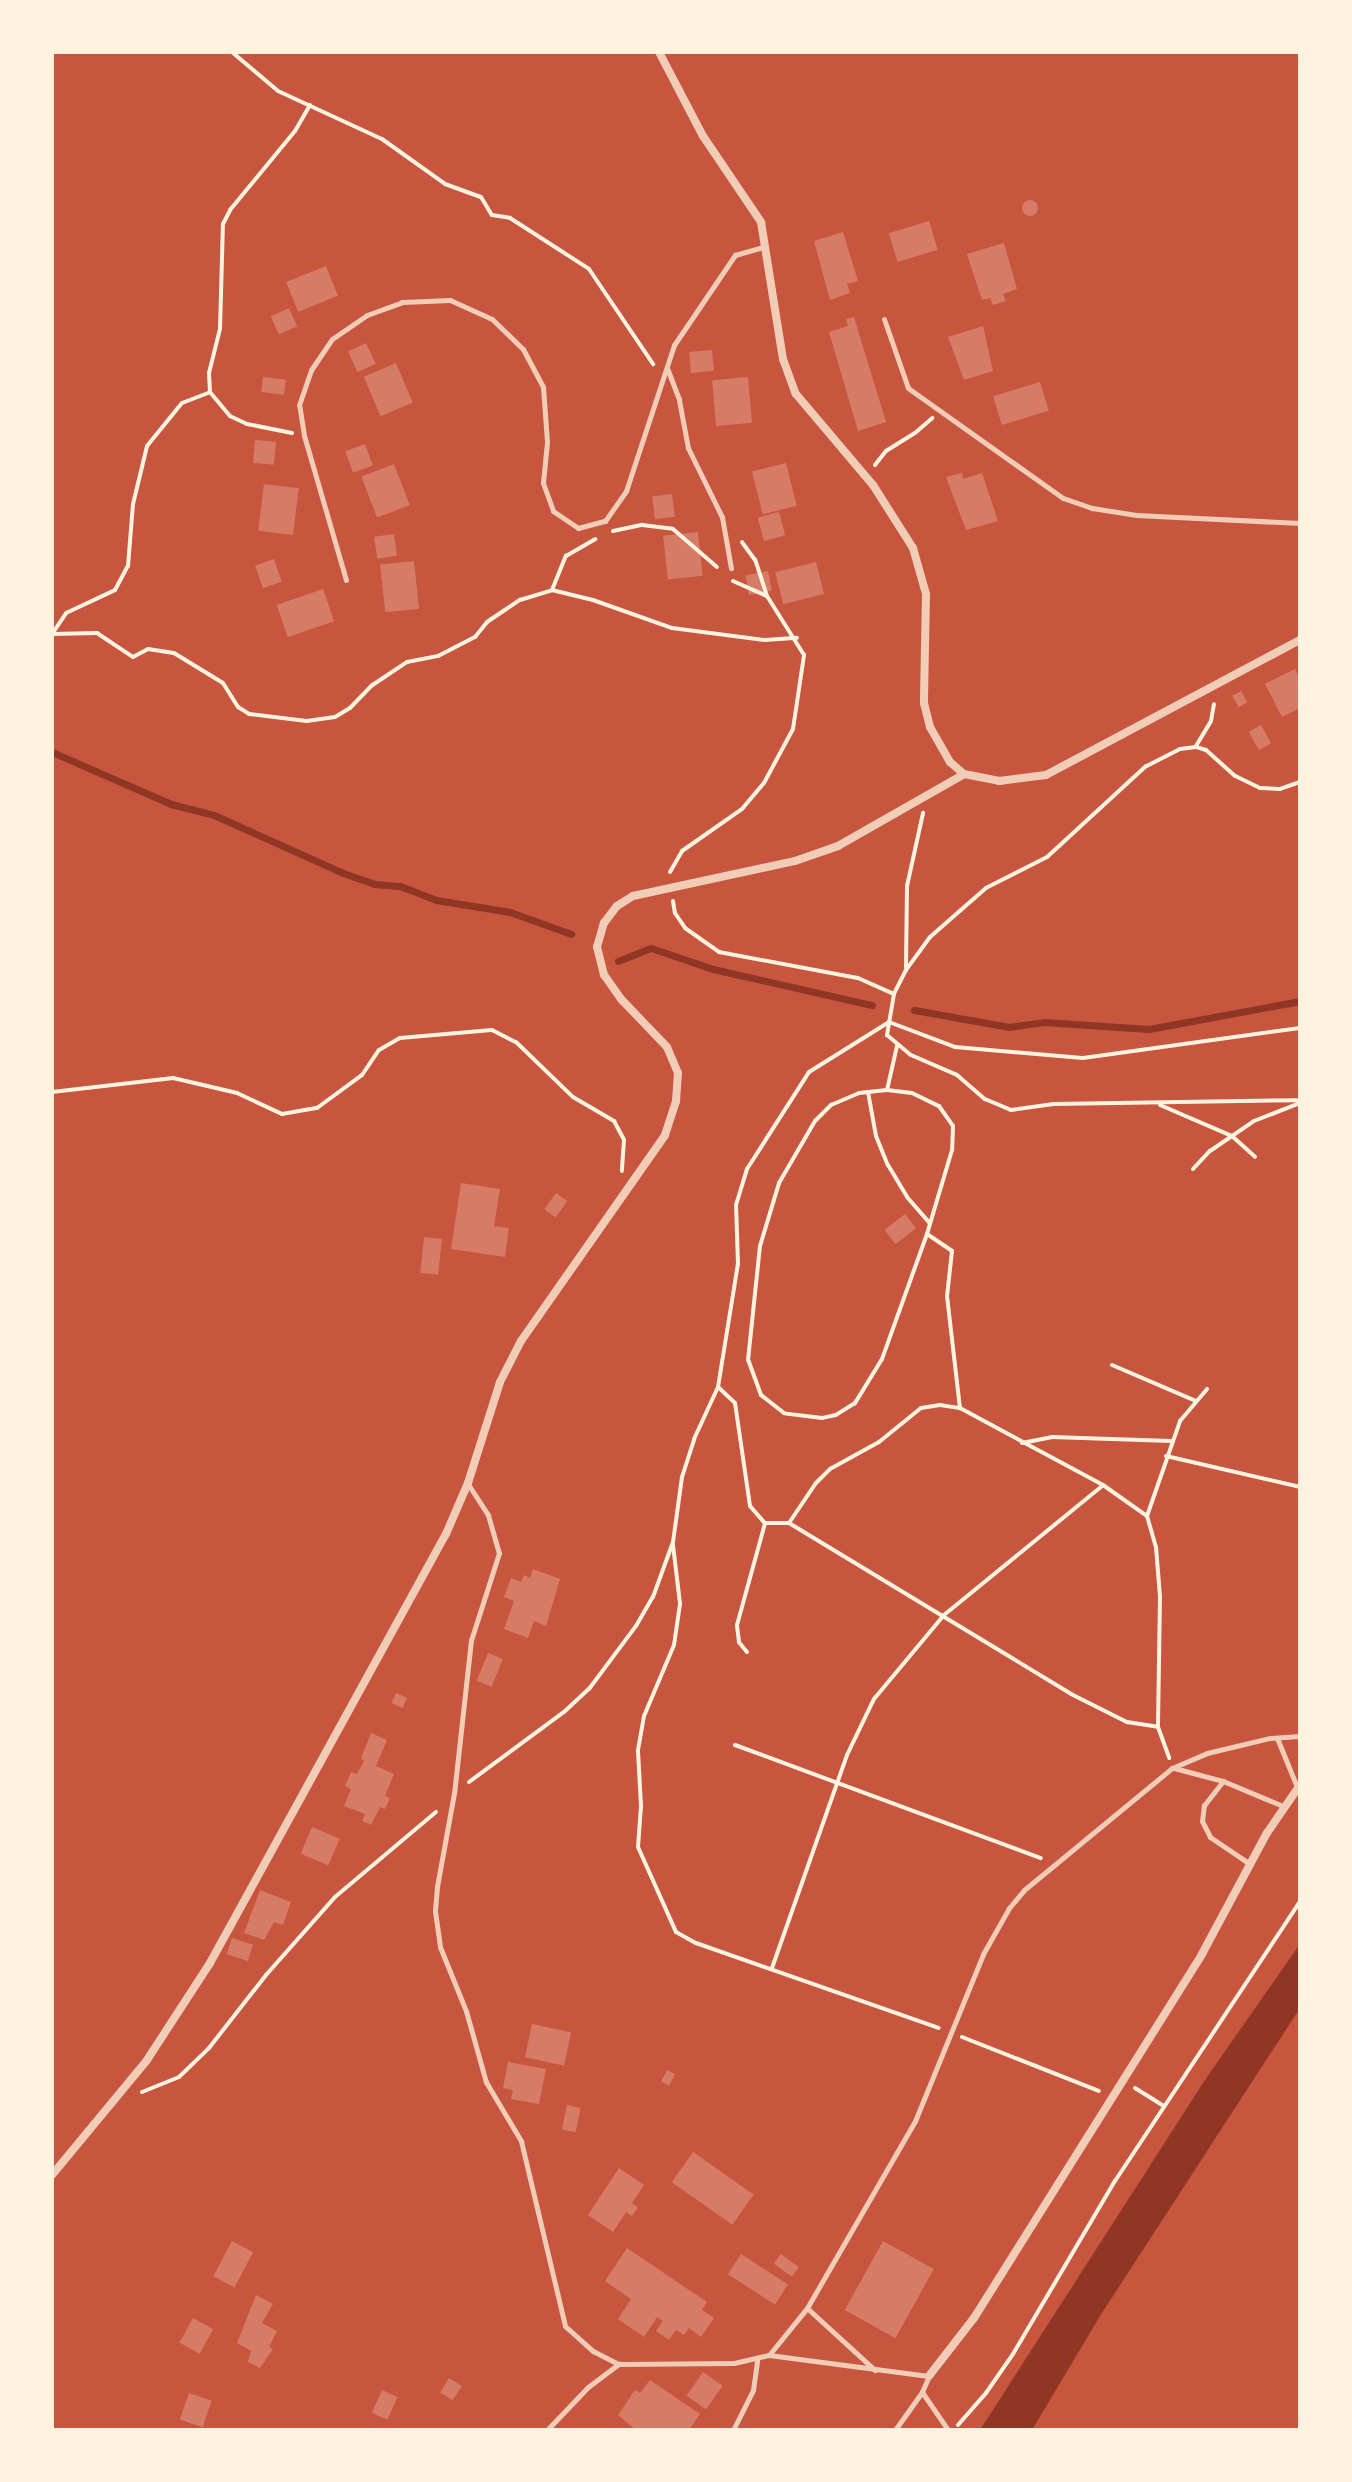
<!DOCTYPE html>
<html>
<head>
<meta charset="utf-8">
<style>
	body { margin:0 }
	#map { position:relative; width:1352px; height:2482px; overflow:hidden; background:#c8553d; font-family:Overpass,sans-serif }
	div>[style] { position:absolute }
	.water>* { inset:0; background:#8f3625 }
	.stream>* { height:7px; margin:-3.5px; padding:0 3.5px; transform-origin:3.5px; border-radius:3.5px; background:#8f3625 }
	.building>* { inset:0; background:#d67c66; transform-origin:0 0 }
	.round { border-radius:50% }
	.path>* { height:4px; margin:-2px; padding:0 2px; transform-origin:2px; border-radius:2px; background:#fff3e0 }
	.service>* { height:5px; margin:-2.5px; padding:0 2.5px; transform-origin:2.5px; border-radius:2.5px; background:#f1ccb7 }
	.minor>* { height:8px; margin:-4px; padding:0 4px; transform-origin:4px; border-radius:4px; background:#f1ccb7 }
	span { translate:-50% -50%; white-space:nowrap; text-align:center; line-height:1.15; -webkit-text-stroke:8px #fff3e0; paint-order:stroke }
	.frame { position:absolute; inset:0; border:54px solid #fff3e0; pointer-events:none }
</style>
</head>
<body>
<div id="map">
	<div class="water">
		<div style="clip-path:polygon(1300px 1944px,1300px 2008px,1100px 2316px,1032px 2430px,980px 2430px,1205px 2080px)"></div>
	</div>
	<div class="stream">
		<div style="left:52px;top:752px;width:130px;rotate:23.6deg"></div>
		<div style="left:171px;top:804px;width:44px;rotate:14.3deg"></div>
		<div style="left:214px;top:815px;width:141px;rotate:24.2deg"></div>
		<div style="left:343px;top:873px;width:34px;rotate:19deg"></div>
		<div style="left:375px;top:884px;width:25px;rotate:5deg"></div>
		<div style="left:400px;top:886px;width:39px;rotate:21deg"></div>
		<div style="left:436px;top:900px;width:75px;rotate:9.2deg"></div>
		<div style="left:510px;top:912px;width:65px;rotate:19.8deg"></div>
		<div style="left:618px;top:961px;width:35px;rotate:-22deg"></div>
		<div style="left:651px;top:948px;width:65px;rotate:18.7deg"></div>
		<div style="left:713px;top:969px;width:163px;rotate:12.8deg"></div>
		<div style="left:914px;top:1010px;width:97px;rotate:10.1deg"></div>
		<div style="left:1009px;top:1027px;width:35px;rotate:-8deg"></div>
		<div style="left:1044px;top:1022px;width:105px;rotate:3.8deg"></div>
		<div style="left:1149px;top:1029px;width:154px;rotate:-10.5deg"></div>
	</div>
	<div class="building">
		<div class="round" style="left:1022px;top:200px;width:16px;height:16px"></div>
		<div style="left:929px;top:221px;width:30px;height:42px;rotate:73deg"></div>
		<div style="clip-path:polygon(843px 232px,858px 281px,847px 284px,850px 293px,830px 300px,814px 241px)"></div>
		<div style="clip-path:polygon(1004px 243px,1017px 289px,1003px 294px,1006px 301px,993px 305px,990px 298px,982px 300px,967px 254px)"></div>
		<div style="left:326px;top:266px;width:32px;height:43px;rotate:68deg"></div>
		<div style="left:289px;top:308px;width:20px;height:20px;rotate:66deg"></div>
		<div style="clip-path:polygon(854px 317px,886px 422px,858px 431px,829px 332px,848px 326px,846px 319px)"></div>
		<div style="clip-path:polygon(983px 326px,993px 371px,964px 380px,948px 337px)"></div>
		<div style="left:366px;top:343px;width:23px;height:20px;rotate:65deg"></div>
		<div style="left:712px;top:350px;width:21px;height:23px;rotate:85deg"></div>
		<div style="left:396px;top:363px;width:43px;height:35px;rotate:67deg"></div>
		<div style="left:263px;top:377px;width:23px;height:15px;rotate:7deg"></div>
		<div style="left:748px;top:377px;width:46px;height:36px;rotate:85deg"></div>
		<div style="left:1040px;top:382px;width:30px;height:49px;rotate:73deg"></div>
		<div style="left:255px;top:440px;width:21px;height:23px;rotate:5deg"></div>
		<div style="left:365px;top:444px;width:23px;height:21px;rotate:70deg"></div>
		<div style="left:786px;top:463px;width:44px;height:35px;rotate:76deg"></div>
		<div style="left:394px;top:464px;width:44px;height:35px;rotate:69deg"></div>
		<div style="clip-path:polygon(962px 473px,963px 479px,982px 473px,998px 521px,966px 530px,946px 477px)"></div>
		<div style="left:264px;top:484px;width:35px;height:47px;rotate:7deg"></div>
		<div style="left:672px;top:494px;width:23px;height:20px;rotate:83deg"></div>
		<div style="left:779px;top:512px;width:24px;height:22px;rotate:75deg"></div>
		<div style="left:698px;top:532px;width:44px;height:35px;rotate:84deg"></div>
		<div style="left:394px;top:534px;width:22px;height:20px;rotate:82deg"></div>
		<div style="left:274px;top:559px;width:24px;height:20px;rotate:71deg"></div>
		<div style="left:414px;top:561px;width:48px;height:34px;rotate:84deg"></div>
		<div style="left:816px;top:562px;width:33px;height:42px;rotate:76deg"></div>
		<div style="left:768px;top:571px;width:20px;height:23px;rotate:79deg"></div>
		<div style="left:323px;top:589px;width:34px;height:49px;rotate:71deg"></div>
		<div style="clip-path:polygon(1295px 669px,1300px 679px,1300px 708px,1282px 717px,1265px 684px)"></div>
		<div style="left:1241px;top:691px;width:13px;height:10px;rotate:61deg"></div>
		<div style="left:1261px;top:725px;width:21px;height:14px;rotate:61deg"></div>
		<div style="clip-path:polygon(461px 1183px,500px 1189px,494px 1226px,509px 1228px,505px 1257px,451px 1249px)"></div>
		<div style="left:556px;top:1193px;width:14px;height:20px;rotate:36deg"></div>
		<div style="left:905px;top:1214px;width:18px;height:26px;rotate:52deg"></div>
		<div style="left:424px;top:1237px;width:18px;height:36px;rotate:6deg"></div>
		<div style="clip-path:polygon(533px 1569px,560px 1579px,546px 1626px,534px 1621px,528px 1638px,504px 1629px,514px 1601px,504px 1597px,511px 1578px,521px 1582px,524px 1575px,530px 1578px)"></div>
		<div style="left:488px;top:1653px;width:16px;height:30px;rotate:22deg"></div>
		<div style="left:396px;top:1693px;width:12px;height:11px;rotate:24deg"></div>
		<div style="clip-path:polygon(371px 1733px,387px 1740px,376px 1766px,394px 1774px,385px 1796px,390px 1798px,385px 1809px,380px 1807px,371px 1825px,362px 1821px,365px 1814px,344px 1806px,351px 1789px,345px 1786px,351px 1772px,357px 1774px,364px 1761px,361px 1758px)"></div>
		<div style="left:312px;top:1827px;width:30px;height:29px;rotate:23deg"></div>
		<div style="clip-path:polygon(260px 1890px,291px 1902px,283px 1925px,274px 1922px,264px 1940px,244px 1933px)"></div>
		<div style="left:232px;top:1938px;width:22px;height:17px;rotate:18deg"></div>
		<div style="left:532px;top:2024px;width:40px;height:34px;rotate:12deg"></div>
		<div style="clip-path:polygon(508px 2062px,546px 2069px,539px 2104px,511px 2099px,513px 2090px,503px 2088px)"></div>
		<div style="left:667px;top:2070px;width:9px;height:13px;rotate:27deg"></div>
		<div style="left:567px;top:2105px;width:14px;height:25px;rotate:12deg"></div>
		<div style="left:693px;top:2152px;width:74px;height:37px;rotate:35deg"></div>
		<div style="clip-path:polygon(619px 2168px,644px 2185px,632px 2203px,638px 2207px,632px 2216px,626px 2212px,613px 2232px,588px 2215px)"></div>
		<div style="left:232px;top:2241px;width:24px;height:40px;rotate:28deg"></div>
		<div style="left:883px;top:2241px;width:58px;height:79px;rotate:29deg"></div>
		<div style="clip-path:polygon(627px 2248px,707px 2302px,702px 2310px,714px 2318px,701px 2337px,689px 2328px,684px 2335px,676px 2330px,669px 2340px,656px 2331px,663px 2321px,657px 2317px,644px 2337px,618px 2319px,631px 2299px,605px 2281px)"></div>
		<div style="left:741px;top:2254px;width:56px;height:24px;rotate:33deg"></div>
		<div style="left:781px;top:2254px;width:22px;height:12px;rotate:36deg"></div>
		<div style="clip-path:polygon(256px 2295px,273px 2304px,262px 2323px,277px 2331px,269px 2347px,273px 2349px,260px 2368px,248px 2362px,251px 2351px,237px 2343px)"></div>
		<div style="left:193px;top:2318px;width:23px;height:28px;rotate:29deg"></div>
		<div style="left:703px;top:2372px;width:24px;height:29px;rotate:35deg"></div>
		<div style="left:449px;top:2378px;width:15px;height:17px;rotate:32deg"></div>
		<div style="clip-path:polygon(650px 2380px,700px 2414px,689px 2430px,636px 2430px,618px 2415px,635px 2390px,640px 2393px)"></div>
		<div style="left:382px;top:2390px;width:17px;height:25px;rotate:24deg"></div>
		<div style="left:189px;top:2393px;width:24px;height:28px;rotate:19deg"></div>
	</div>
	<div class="path">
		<div style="left:232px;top:52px;width:60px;rotate:40.3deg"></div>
		<div style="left:278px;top:91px;width:115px;rotate:24.8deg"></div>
		<div style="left:382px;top:139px;width:77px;rotate:35.5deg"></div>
		<div style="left:445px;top:184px;width:38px;rotate:20deg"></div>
		<div style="left:481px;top:197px;width:21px;rotate:59deg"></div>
		<div style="left:492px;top:215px;width:18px;rotate:9deg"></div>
		<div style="left:510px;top:218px;width:94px;rotate:32.8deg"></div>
		<div style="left:589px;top:269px;width:115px;rotate:56deg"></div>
		<div style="left:292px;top:433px;width:46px;rotate:-168.7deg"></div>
		<div style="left:247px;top:424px;width:19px;rotate:-155deg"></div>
		<div style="left:230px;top:416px;width:31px;rotate:-130deg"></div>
		<div style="left:210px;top:392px;width:19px;rotate:-93deg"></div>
		<div style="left:209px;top:373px;width:45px;rotate:-76deg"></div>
		<div style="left:220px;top:329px;width:105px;rotate:-88.4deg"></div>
		<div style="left:223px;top:224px;width:16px;rotate:-63deg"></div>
		<div style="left:230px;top:210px;width:102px;rotate:-50.6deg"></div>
		<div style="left:295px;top:131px;width:30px;rotate:-60deg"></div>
		<div style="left:875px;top:465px;width:18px;rotate:-52deg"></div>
		<div style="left:886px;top:451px;width:34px;rotate:-32deg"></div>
		<div style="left:915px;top:433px;width:23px;rotate:-41deg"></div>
		<div style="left:613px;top:531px;width:30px;rotate:-12deg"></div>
		<div style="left:642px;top:525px;width:31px;rotate:7deg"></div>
		<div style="left:673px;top:529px;width:58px;rotate:40.8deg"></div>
		<div style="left:733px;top:581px;width:37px;rotate:24deg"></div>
		<div style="left:552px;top:590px;width:42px;rotate:13.7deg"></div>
		<div style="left:593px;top:600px;width:84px;rotate:19.5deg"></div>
		<div style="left:672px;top:628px;width:94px;rotate:7.4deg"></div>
		<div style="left:765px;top:640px;width:32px;rotate:-4deg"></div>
		<div style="left:52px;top:634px;width:45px;rotate:-1.3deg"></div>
		<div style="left:97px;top:633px;width:43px;rotate:33.7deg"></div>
		<div style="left:133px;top:657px;width:17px;rotate:-28deg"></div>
		<div style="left:148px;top:649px;width:26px;rotate:9deg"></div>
		<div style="left:174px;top:653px;width:57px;rotate:31.5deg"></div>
		<div style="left:223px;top:683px;width:28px;rotate:58deg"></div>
		<div style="left:238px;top:707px;width:13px;rotate:32deg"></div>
		<div style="left:249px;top:714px;width:58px;rotate:6.9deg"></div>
		<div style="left:307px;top:721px;width:28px;rotate:-8deg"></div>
		<div style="left:335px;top:717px;width:17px;rotate:-31deg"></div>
		<div style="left:350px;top:708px;width:30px;rotate:-46deg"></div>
		<div style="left:371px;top:686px;width:43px;rotate:-33.7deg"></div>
		<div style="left:407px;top:662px;width:32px;rotate:-11deg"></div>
		<div style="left:438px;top:656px;width:42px;rotate:-27.2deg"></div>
		<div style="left:475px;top:637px;width:19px;rotate:-51deg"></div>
		<div style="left:487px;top:622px;width:40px;rotate:-34deg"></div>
		<div style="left:520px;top:600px;width:34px;rotate:-17deg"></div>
		<div style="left:552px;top:590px;width:37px;rotate:-68deg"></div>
		<div style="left:566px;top:556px;width:34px;rotate:-30deg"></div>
		<div style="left:52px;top:634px;width:25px;rotate:-56deg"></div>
		<div style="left:66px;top:613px;width:54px;rotate:-25.1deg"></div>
		<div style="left:115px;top:590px;width:27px;rotate:-62deg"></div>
		<div style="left:128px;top:566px;width:62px;rotate:-85.4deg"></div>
		<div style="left:133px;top:504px;width:60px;rotate:-76.4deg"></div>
		<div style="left:147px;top:446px;width:55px;rotate:-50.9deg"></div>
		<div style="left:182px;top:403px;width:30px;rotate:-21deg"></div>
		<div style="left:1196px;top:746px;width:29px;rotate:-59deg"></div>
		<div style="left:1211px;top:721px;width:17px;rotate:-80deg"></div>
		<div style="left:1300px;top:782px;width:21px;rotate:161deg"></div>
		<div style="left:1280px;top:789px;width:20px;rotate:-177deg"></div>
		<div style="left:1260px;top:788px;width:28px;rotate:-154deg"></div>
		<div style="left:1235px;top:776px;width:39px;rotate:-138deg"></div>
		<div style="left:1206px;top:750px;width:10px;rotate:-163deg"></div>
		<div style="left:1196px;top:747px;width:16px;rotate:173deg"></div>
		<div style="left:1180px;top:749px;width:38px;rotate:153deg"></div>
		<div style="left:1146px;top:766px;width:134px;rotate:137.4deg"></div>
		<div style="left:1047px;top:857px;width:68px;rotate:153.1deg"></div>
		<div style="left:986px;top:888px;width:74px;rotate:138.8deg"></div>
		<div style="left:930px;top:937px;width:41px;rotate:126deg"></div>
		<div style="left:906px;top:970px;width:27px;rotate:117deg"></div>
		<div style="left:894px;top:994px;width:42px;rotate:99.7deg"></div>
		<div style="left:887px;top:1035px;width:31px;rotate:40deg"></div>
		<div style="left:911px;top:1055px;width:50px;rotate:23.5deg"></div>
		<div style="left:957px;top:1075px;width:37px;rotate:41deg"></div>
		<div style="left:985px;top:1099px;width:28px;rotate:23deg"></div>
		<div style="left:1011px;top:1110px;width:43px;rotate:-7.9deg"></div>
		<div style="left:1054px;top:1104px;width:246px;rotate:-0.9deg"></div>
		<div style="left:670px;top:872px;width:24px;rotate:-60deg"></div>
		<div style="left:682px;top:851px;width:73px;rotate:-35deg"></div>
		<div style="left:742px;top:809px;width:34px;rotate:-50deg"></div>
		<div style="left:764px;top:783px;width:61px;rotate:-61.8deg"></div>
		<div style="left:793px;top:729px;width:75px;rotate:-81.5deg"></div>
		<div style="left:804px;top:655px;width:70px;rotate:-122.1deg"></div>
		<div style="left:767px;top:596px;width:38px;rotate:-108deg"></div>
		<div style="left:755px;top:560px;width:22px;rotate:-126deg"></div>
		<div style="left:673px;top:901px;width:12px;rotate:81deg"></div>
		<div style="left:675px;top:913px;width:18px;rotate:56deg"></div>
		<div style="left:685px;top:928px;width:42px;rotate:35.2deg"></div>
		<div style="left:719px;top:952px;width:141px;rotate:10.6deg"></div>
		<div style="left:858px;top:978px;width:39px;rotate:24deg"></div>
		<div style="left:906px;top:967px;width:81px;rotate:-89.3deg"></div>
		<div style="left:907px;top:886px;width:75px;rotate:-77.6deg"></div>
		<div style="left:887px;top:1090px;width:25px;rotate:7deg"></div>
		<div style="left:912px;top:1093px;width:30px;rotate:26deg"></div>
		<div style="left:939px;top:1106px;width:24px;rotate:55deg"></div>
		<div style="left:953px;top:1126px;width:24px;rotate:92deg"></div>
		<div style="left:952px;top:1150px;width:88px;rotate:106.6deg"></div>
		<div style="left:927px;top:1234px;width:133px;rotate:109.8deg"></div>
		<div style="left:882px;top:1359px;width:52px;rotate:121.5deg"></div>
		<div style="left:855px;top:1403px;width:22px;rotate:148deg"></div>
		<div style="left:836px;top:1415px;width:14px;rotate:168deg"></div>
		<div style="left:822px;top:1418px;width:38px;rotate:-173deg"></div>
		<div style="left:784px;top:1413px;width:29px;rotate:-142deg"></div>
		<div style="left:761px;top:1395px;width:37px;rotate:-110deg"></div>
		<div style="left:748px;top:1360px;width:115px;rotate:-84deg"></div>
		<div style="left:760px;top:1246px;width:66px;rotate:-73.2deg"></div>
		<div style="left:779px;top:1183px;width:72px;rotate:-59.9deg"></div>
		<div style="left:815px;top:1121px;width:23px;rotate:-45deg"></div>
		<div style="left:831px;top:1105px;width:30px;rotate:-23deg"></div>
		<div style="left:859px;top:1093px;width:28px;rotate:-6deg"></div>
		<div style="left:887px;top:1090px;width:45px;rotate:-77.2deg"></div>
		<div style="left:52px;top:1092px;width:122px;rotate:-6.6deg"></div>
		<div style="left:173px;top:1078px;width:66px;rotate:13.2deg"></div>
		<div style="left:237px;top:1093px;width:50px;rotate:25deg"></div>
		<div style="left:282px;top:1114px;width:36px;rotate:-10deg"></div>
		<div style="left:317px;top:1108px;width:56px;rotate:-36.3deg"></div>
		<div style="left:362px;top:1075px;width:30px;rotate:-56deg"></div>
		<div style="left:379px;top:1050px;width:24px;rotate:-30deg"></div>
		<div style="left:400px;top:1038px;width:92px;rotate:-5deg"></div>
		<div style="left:492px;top:1030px;width:27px;rotate:27deg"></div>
		<div style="left:516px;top:1042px;width:79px;rotate:44deg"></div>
		<div style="left:573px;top:1097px;width:48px;rotate:30.3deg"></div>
		<div style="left:614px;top:1121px;width:21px;rotate:62deg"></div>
		<div style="left:624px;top:1140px;width:31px;rotate:94deg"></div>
		<div style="left:868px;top:1092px;width:45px;rotate:79.7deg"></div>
		<div style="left:876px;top:1136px;width:31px;rotate:68deg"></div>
		<div style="left:888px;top:1165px;width:37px;rotate:59deg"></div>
		<div style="left:907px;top:1197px;width:35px;rotate:49deg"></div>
		<div style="left:1160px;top:1105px;width:78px;rotate:23.3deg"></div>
		<div style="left:1232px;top:1136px;width:31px;rotate:42deg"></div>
		<div style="left:1193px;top:1169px;width:25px;rotate:-47deg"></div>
		<div style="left:1210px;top:1151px;width:53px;rotate:-34.3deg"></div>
		<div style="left:1254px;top:1121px;width:49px;rotate:-21.4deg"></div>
		<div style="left:927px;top:1234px;width:30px;rotate:34deg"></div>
		<div style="left:952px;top:1251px;width:45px;rotate:96.3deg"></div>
		<div style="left:947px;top:1296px;width:113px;rotate:83.4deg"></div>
		<div style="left:1112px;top:1365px;width:91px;rotate:23.2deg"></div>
		<div style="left:718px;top:1387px;width:23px;rotate:43deg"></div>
		<div style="left:735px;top:1403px;width:104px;rotate:81.7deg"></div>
		<div style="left:750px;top:1506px;width:23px;rotate:49deg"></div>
		<div style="left:765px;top:1523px;width:24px"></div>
		<div style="left:789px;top:1523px;width:330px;rotate:31.2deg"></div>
		<div style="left:1071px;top:1694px;width:63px;rotate:26.6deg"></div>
		<div style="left:1127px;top:1722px;width:31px;rotate:9deg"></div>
		<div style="left:1022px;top:1443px;width:31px;rotate:-11deg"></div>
		<div style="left:1052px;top:1437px;width:119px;rotate:1.9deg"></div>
		<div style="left:1166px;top:1456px;width:138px;rotate:13deg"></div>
		<div style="left:1147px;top:1516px;width:101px;rotate:-70.8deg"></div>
		<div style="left:1180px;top:1421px;width:42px;rotate:-49.8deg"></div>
		<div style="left:789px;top:1523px;width:48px;rotate:-56deg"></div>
		<div style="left:816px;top:1483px;width:20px;rotate:-45deg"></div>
		<div style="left:830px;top:1469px;width:56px;rotate:-28.9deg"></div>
		<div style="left:879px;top:1442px;width:54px;rotate:-39deg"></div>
		<div style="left:921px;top:1408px;width:19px;rotate:-9deg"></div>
		<div style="left:940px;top:1405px;width:20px;rotate:9deg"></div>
		<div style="left:960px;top:1408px;width:162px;rotate:28.3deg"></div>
		<div style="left:1103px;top:1485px;width:54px;rotate:35.2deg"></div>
		<div style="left:1147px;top:1516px;width:32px;rotate:74deg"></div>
		<div style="left:1156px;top:1547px;width:50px;rotate:85.4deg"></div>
		<div style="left:1160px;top:1597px;width:130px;rotate:90.9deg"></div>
		<div style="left:1158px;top:1727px;width:33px;rotate:70deg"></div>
		<div style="left:673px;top:1545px;width:59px;rotate:83.2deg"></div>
		<div style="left:680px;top:1604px;width:41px;rotate:98.3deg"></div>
		<div style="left:674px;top:1645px;width:77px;rotate:112.9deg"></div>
		<div style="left:644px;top:1716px;width:36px;rotate:100deg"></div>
		<div style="left:638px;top:1751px;width:55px;rotate:86.9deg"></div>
		<div style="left:641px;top:1806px;width:41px;rotate:94.2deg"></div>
		<div style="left:638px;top:1847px;width:93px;rotate:65.9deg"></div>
		<div style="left:676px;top:1932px;width:23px;rotate:29deg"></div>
		<div style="left:696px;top:1943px;width:257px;rotate:19.3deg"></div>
		<div style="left:747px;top:1652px;width:13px;rotate:-129deg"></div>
		<div style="left:739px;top:1642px;width:17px;rotate:-97deg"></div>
		<div style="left:737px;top:1625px;width:106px;rotate:-74.6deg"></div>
		<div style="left:735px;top:1745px;width:326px;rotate:20.3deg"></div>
		<div style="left:469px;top:1782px;width:118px;rotate:-36.4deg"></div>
		<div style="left:564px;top:1712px;width:34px;rotate:-43deg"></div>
		<div style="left:589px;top:1689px;width:79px;rotate:-53.3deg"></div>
		<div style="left:636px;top:1626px;width:34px;rotate:-60deg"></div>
		<div style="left:653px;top:1597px;width:59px;rotate:-70deg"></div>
		<div style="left:673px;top:1542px;width:66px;rotate:-82.1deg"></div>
		<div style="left:682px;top:1477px;width:40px;rotate:-72deg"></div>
		<div style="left:694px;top:1439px;width:57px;rotate:-65.2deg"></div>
		<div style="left:718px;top:1387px;width:125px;rotate:-80.8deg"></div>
		<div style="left:738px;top:1264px;width:59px;rotate:-91.9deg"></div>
		<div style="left:736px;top:1205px;width:38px;rotate:-73deg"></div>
		<div style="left:747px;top:1169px;width:115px;rotate:-57.4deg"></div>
		<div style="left:809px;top:1072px;width:94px;rotate:-32deg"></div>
		<div style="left:889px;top:1022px;width:71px;rotate:20.7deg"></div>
		<div style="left:955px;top:1047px;width:128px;rotate:4.9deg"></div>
		<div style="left:1083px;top:1058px;width:219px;rotate:-7.9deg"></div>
		<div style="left:772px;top:1968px;width:226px;rotate:-70.6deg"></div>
		<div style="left:847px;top:1755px;width:62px;rotate:-64.3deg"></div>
		<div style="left:874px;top:1699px;width:109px;rotate:-50.2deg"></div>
		<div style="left:944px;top:1615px;width:204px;rotate:-39.2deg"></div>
		<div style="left:962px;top:2037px;width:147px;rotate:21.5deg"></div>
		<div style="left:1135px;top:2088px;width:34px;rotate:32deg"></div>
		<div style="left:142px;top:2092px;width:40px;rotate:-22deg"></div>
		<div style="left:179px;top:2077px;width:42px;rotate:-44deg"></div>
		<div style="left:209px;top:2048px;width:93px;rotate:-52deg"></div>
		<div style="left:266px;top:1975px;width:104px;rotate:-48.5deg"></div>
		<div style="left:335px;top:1897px;width:132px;rotate:-40.1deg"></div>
		<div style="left:958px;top:2425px;width:43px;rotate:-48.8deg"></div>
		<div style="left:986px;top:2393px;width:47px;rotate:-55.3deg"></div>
		<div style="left:1013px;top:2354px;width:201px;rotate:-59.5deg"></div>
		<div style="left:1115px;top:2181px;width:335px;rotate:-56.5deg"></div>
	</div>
	<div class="service">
		<div style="left:884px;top:319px;width:73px;rotate:70.8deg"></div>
		<div style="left:908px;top:388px;width:190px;rotate:35.4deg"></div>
		<div style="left:1063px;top:498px;width:31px;rotate:19deg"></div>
		<div style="left:1092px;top:508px;width:45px;rotate:9deg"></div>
		<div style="left:1136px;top:515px;width:164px;rotate:2.8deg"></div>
		<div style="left:667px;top:368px;width:34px;rotate:69deg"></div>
		<div style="left:679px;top:400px;width:49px;rotate:79.4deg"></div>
		<div style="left:688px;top:448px;width:77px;rotate:63.8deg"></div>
		<div style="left:722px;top:517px;width:52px;rotate:80deg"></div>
		<div style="left:346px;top:580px;width:151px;rotate:-106.2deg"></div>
		<div style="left:304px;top:435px;width:30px;rotate:-99deg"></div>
		<div style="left:299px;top:405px;width:37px;rotate:-71deg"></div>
		<div style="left:311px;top:370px;width:37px;rotate:-56deg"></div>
		<div style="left:332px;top:339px;width:42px;rotate:-34.4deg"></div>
		<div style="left:367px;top:315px;width:37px;rotate:-20deg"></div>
		<div style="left:402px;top:302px;width:48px;rotate:-2.4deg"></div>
		<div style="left:450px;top:300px;width:46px;rotate:24.3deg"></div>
		<div style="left:492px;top:319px;width:43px;rotate:44.1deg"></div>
		<div style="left:523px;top:349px;width:43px;rotate:62.2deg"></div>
		<div style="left:543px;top:387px;width:55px;rotate:85.8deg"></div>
		<div style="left:547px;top:442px;width:41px;rotate:95.6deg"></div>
		<div style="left:543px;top:483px;width:30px;rotate:70deg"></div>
		<div style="left:553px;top:511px;width:30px;rotate:34deg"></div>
		<div style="left:578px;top:528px;width:28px;rotate:-15deg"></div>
		<div style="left:605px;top:521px;width:37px;rotate:-55deg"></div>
		<div style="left:626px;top:491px;width:154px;rotate:-71.8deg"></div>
		<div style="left:674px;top:345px;width:109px;rotate:-55.9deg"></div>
		<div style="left:735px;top:255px;width:32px;rotate:-16deg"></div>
		<div style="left:468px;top:1484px;width:37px;rotate:57deg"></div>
		<div style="left:488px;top:1515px;width:40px;rotate:74deg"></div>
		<div style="left:499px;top:1553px;width:91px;rotate:107.8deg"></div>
		<div style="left:471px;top:1640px;width:154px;rotate:96.3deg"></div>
		<div style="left:454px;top:1793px;width:96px;rotate:100.3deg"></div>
		<div style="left:437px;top:1887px;width:24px;rotate:95deg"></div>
		<div style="left:435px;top:1911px;width:36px;rotate:82deg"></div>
		<div style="left:440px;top:1947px;width:69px;rotate:67.9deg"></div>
		<div style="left:466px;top:2011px;width:74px;rotate:74.3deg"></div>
		<div style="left:486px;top:2082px;width:69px;rotate:59.3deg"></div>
		<div style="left:521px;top:2141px;width:190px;rotate:76.6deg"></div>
		<div style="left:565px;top:2326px;width:38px;rotate:42deg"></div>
		<div style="left:593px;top:2351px;width:29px;rotate:27deg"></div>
		<div style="left:1277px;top:1738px;width:53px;rotate:67.8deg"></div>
		<div style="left:1174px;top:1768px;width:51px;rotate:14.9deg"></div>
		<div style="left:1223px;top:1781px;width:65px;rotate:22.6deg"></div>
		<div style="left:1223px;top:1781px;width:31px;rotate:128deg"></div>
		<div style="left:1204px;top:1805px;width:16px;rotate:97deg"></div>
		<div style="left:1202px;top:1821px;width:18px;rotate:63deg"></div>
		<div style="left:1210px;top:1837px;width:48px;rotate:34deg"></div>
		<div style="left:807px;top:2308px;width:92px;rotate:42.4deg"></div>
		<div style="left:769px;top:2355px;width:60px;rotate:-51deg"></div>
		<div style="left:807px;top:2308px;width:216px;rotate:-60deg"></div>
		<div style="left:915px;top:2121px;width:180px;rotate:-67.8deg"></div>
		<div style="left:983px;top:1954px;width:53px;rotate:-60.5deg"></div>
		<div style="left:1009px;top:1908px;width:23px;rotate:-50deg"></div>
		<div style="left:1024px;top:1890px;width:192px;rotate:-39.5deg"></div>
		<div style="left:1172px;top:1768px;width:38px;rotate:-23deg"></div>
		<div style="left:1207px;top:1753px;width:65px;rotate:-13.4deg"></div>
		<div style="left:1270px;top:1738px;width:30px;rotate:-4deg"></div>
		<div style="left:922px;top:2392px;width:46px;rotate:55.6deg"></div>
		<div style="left:547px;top:2430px;width:59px;rotate:-46.4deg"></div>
		<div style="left:588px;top:2387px;width:39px;rotate:-37deg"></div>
		<div style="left:619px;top:2364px;width:115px;rotate:-0.5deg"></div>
		<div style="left:734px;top:2363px;width:36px;rotate:-13deg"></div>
		<div style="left:769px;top:2355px;width:161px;rotate:7.5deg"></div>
		<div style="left:929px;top:2376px;width:17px;rotate:114deg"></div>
		<div style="left:922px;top:2392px;width:47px;rotate:125.4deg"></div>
		<div style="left:733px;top:2430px;width:45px;rotate:-63.4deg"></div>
		<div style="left:753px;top:2390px;width:30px;rotate:-82deg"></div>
	</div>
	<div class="minor">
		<div style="left:659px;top:52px;width:95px;rotate:62.4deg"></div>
		<div style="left:703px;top:136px;width:104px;rotate:56deg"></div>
		<div style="left:761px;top:222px;width:139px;rotate:80.9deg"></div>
		<div style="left:783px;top:359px;width:37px;rotate:70deg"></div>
		<div style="left:796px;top:394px;width:119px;rotate:49.8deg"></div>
		<div style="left:873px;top:485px;width:75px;rotate:57.6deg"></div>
		<div style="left:913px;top:548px;width:48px;rotate:74.2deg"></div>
		<div style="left:926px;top:594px;width:109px;rotate:91.1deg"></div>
		<div style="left:924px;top:703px;width:25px;rotate:76deg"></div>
		<div style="left:930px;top:727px;width:40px;rotate:60.3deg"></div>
		<div style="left:950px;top:762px;width:18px;rotate:41deg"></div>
		<div style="left:964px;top:774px;width:36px;rotate:11deg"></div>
		<div style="left:999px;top:781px;width:47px;rotate:-7.3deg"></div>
		<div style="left:1046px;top:775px;width:288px;rotate:-28deg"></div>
		<div style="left:52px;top:2175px;width:149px;rotate:-50.4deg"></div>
		<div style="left:147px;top:2060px;width:116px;rotate:-57deg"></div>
		<div style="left:210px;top:1963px;width:490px;rotate:-61.2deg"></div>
		<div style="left:446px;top:1534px;width:56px;rotate:-66.7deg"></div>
		<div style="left:468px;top:1483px;width:106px;rotate:-72.4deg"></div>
		<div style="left:500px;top:1382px;width:46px;rotate:-62.9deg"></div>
		<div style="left:521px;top:1341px;width:251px;rotate:-55deg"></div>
		<div style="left:665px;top:1135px;width:36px;rotate:-72deg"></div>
		<div style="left:676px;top:1101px;width:28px;rotate:-86deg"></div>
		<div style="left:678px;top:1073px;width:28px;rotate:-113deg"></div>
		<div style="left:667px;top:1047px;width:66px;rotate:-133.8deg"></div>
		<div style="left:621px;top:999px;width:29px;rotate:-125deg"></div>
		<div style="left:604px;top:975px;width:29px;rotate:-104deg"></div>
		<div style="left:597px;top:947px;width:25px;rotate:-74deg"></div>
		<div style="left:604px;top:923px;width:21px;rotate:-53deg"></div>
		<div style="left:617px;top:906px;width:19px;rotate:-32deg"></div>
		<div style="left:633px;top:896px;width:166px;rotate:-12.2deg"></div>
		<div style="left:795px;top:861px;width:46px;rotate:-19.2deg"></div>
		<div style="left:838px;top:846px;width:145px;rotate:-29.7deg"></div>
		<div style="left:929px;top:2376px;width:73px;rotate:-52.2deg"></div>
		<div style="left:974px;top:2318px;width:430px;rotate:-57.9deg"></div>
		<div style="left:1202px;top:1954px;width:137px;rotate:-61.8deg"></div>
		<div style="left:1267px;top:1833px;width:58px;rotate:-55.5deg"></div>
	</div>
	<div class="frame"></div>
</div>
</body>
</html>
